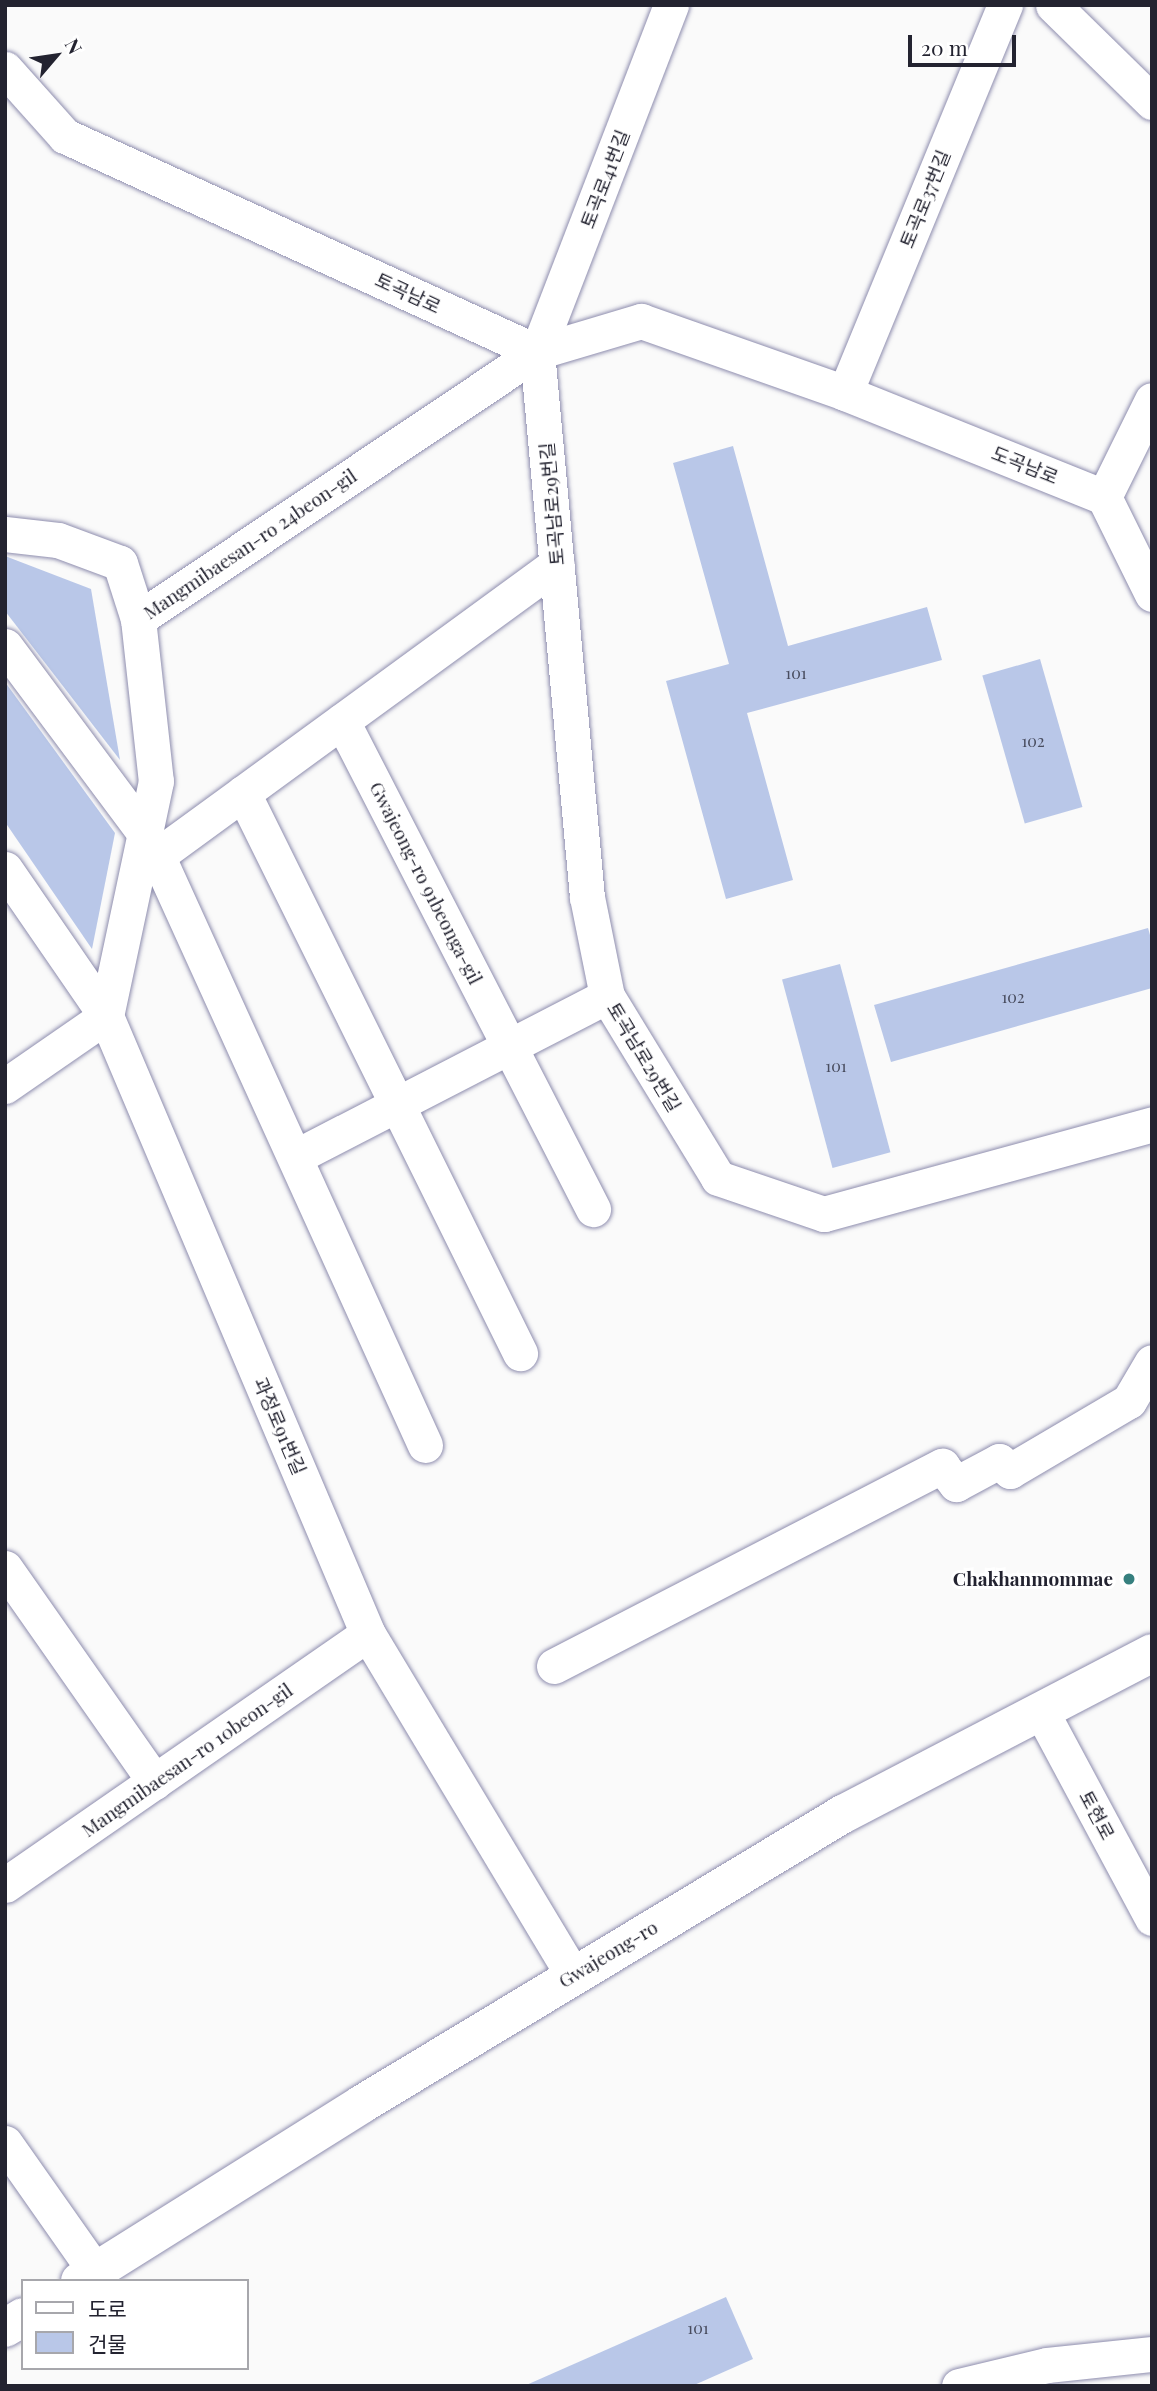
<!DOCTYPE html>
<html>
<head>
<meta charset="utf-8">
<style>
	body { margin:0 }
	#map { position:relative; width:1157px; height:2391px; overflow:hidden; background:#fafafa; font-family:"Playfair Display","Noto Sans KR",serif }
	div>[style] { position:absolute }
	.building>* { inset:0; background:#b9c7e8; transform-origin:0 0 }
	.roads { filter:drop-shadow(0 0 2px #8e8dae) drop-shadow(0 0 2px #8e8dae) }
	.minor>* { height:35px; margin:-17.5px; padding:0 17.5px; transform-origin:17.5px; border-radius:17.5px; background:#fff }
	.major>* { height:38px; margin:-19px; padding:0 19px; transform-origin:19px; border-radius:19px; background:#fff }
	.dots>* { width:19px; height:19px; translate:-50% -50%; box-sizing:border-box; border:4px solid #fff; border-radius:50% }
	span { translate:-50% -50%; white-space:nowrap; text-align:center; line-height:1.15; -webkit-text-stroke:6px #fff; paint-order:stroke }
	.number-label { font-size:16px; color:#484c5e }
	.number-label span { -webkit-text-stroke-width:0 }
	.street-label { font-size:19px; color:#232330 }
	.poi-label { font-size:19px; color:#232330; font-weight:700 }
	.right { translate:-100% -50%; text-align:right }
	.frame { position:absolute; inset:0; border:7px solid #232330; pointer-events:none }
	.legend { position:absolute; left:21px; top:2279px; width:228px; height:91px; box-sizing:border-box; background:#fff; border:2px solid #a7a7ac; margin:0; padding:9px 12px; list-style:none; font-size:21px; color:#232330 }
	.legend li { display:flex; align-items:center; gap:14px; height:35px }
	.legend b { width:35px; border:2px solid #a7a7ac }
	.north { position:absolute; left:21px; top:21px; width:70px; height:70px; -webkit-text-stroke:5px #fff; paint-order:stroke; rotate:61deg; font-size:19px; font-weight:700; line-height:28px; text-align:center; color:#232330 }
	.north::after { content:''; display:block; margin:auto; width:24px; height:32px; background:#232330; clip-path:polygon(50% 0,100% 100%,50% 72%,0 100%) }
	.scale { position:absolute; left:908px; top:35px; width:108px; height:32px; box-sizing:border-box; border:4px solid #232330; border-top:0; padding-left:9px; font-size:21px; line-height:24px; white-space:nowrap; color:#232330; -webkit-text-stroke:5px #fff; paint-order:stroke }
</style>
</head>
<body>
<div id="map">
	<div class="building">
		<div style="clip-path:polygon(733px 446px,788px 646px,927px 607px,942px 660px,747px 713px,793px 880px,726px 899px,666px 681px,729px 664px,673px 463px)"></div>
		<div style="clip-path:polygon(5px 556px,91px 589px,120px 760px,5px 611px)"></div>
		<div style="left:1040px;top:659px;width:154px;height:60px;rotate:74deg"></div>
		<div style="clip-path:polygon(5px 682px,115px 833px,92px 949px,5px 822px)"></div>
		<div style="clip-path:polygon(1148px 928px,1152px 942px,1152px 988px,891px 1062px,874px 1005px)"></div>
		<div style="left:840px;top:964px;width:195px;height:60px;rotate:75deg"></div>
		<div style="clip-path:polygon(726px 2297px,753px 2359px,692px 2386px,524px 2386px)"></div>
	</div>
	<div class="roads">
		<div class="minor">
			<div style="left:671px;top:5px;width:372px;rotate:111.1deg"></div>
			<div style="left:537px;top:352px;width:547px;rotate:84.76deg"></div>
			<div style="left:587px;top:897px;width:101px;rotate:78.6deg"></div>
			<div style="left:607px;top:996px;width:213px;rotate:58.6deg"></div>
			<div style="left:718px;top:1178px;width:112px;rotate:18.8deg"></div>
			<div style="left:824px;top:1214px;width:340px;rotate:-15.3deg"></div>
			<div style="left:1053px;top:5px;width:139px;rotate:44.4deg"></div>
			<div style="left:5px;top:69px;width:90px;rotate:48.2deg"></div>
			<div style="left:65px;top:136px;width:519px;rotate:24.59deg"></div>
			<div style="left:537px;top:352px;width:109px;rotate:-16.6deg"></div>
			<div style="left:641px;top:321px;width:216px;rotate:19.4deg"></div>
			<div style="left:845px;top:393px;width:279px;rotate:21.9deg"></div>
			<div style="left:1104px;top:497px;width:108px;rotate:63.7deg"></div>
			<div style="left:845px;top:393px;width:420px;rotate:-67.6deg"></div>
			<div style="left:1104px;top:497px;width:108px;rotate:-63.7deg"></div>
			<div style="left:5px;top:534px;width:53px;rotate:6.5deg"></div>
			<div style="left:58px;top:540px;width:66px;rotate:20.4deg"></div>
			<div style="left:120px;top:563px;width:59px;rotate:72.2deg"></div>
			<div style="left:138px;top:619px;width:163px;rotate:83.7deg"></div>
			<div style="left:156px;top:781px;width:240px;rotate:102deg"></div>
			<div style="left:106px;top:1016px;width:123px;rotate:145.3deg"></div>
			<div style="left:138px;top:619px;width:480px;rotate:-33.8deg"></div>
			<div style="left:5px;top:646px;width:234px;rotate:53.3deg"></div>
			<div style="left:342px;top:721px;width:549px;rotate:62.78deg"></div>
			<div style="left:243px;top:793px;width:625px;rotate:63.68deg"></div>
			<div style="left:157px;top:855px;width:648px;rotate:65.57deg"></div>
			<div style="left:5px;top:869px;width:178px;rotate:55.5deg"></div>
			<div style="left:106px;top:1016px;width:671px;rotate:67.03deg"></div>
			<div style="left:368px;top:1634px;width:398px;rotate:59deg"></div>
			<div style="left:139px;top:869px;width:517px;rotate:-36.12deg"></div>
			<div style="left:295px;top:1157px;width:351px;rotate:-27.3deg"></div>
			<div style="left:5px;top:1568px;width:261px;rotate:55deg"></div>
			<div style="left:554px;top:1666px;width:437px;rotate:-27.3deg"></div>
			<div style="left:942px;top:1466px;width:23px;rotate:52deg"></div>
			<div style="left:956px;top:1484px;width:49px;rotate:-28.1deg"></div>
			<div style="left:999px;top:1461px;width:15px;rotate:42deg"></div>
			<div style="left:1010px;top:1471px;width:138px;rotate:-30.5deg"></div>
			<div style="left:1129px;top:1401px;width:45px;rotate:-59.5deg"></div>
			<div style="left:1041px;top:1711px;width:235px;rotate:61.8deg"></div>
			<div style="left:5px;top:1885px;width:441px;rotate:-34.7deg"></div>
			<div style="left:5px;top:2143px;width:156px;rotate:54.9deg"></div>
			<div style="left:959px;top:2386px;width:90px;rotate:-13.4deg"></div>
			<div style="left:1047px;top:2365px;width:106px;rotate:-6deg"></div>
		</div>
		<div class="major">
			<div style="left:80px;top:2281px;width:333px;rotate:-32.1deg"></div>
			<div style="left:362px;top:2104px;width:562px;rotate:-31.09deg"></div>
			<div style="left:843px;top:1814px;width:348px;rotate:-27.5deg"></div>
			<div style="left:5px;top:2328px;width:21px;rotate:-31deg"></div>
		</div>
	</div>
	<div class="dots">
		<div style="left:1129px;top:1579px;background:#37807f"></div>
	</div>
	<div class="number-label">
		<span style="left:796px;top:673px">101</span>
		<span style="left:1033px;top:741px">102</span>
		<span style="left:1013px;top:997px">102</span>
		<span style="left:836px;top:1066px">101</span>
		<span style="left:698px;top:2328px">101</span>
	</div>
	<div class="street-label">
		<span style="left:605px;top:179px;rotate:-69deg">토곡로41번길</span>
		<span style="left:925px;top:199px;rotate:-68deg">토곡로37번길</span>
		<span style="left:408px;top:293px;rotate:25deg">토곡남로</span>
		<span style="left:1025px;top:465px;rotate:22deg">도곡남로</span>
		<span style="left:552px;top:504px;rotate:-95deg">토곡남로29번길</span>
		<span style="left:250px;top:544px;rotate:-34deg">Mangmibaesan-ro 24beon-gil</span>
		<span style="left:426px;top:883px;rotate:63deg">Gwajeong-ro 91beonga-gil</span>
		<span style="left:644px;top:1057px;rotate:59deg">토곡남로29번길</span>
		<span style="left:280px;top:1426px;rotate:67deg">과정로91번길</span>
		<span style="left:187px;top:1760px;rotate:-35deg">Mangmibaesan-ro 10beon-gil</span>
		<span style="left:1097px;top:1815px;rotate:62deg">토현로</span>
		<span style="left:608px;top:1954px;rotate:-31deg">Gwajeong-ro</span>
	</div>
	<div class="poi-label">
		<span class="right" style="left:1113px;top:1579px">Chakhanmommae</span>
	</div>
	<div class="frame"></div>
	<ul class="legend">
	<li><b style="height:9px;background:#fff"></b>도로</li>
	<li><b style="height:19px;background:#b9c7e8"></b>건물</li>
	</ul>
	<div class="north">N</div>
	<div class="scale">20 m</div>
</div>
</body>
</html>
